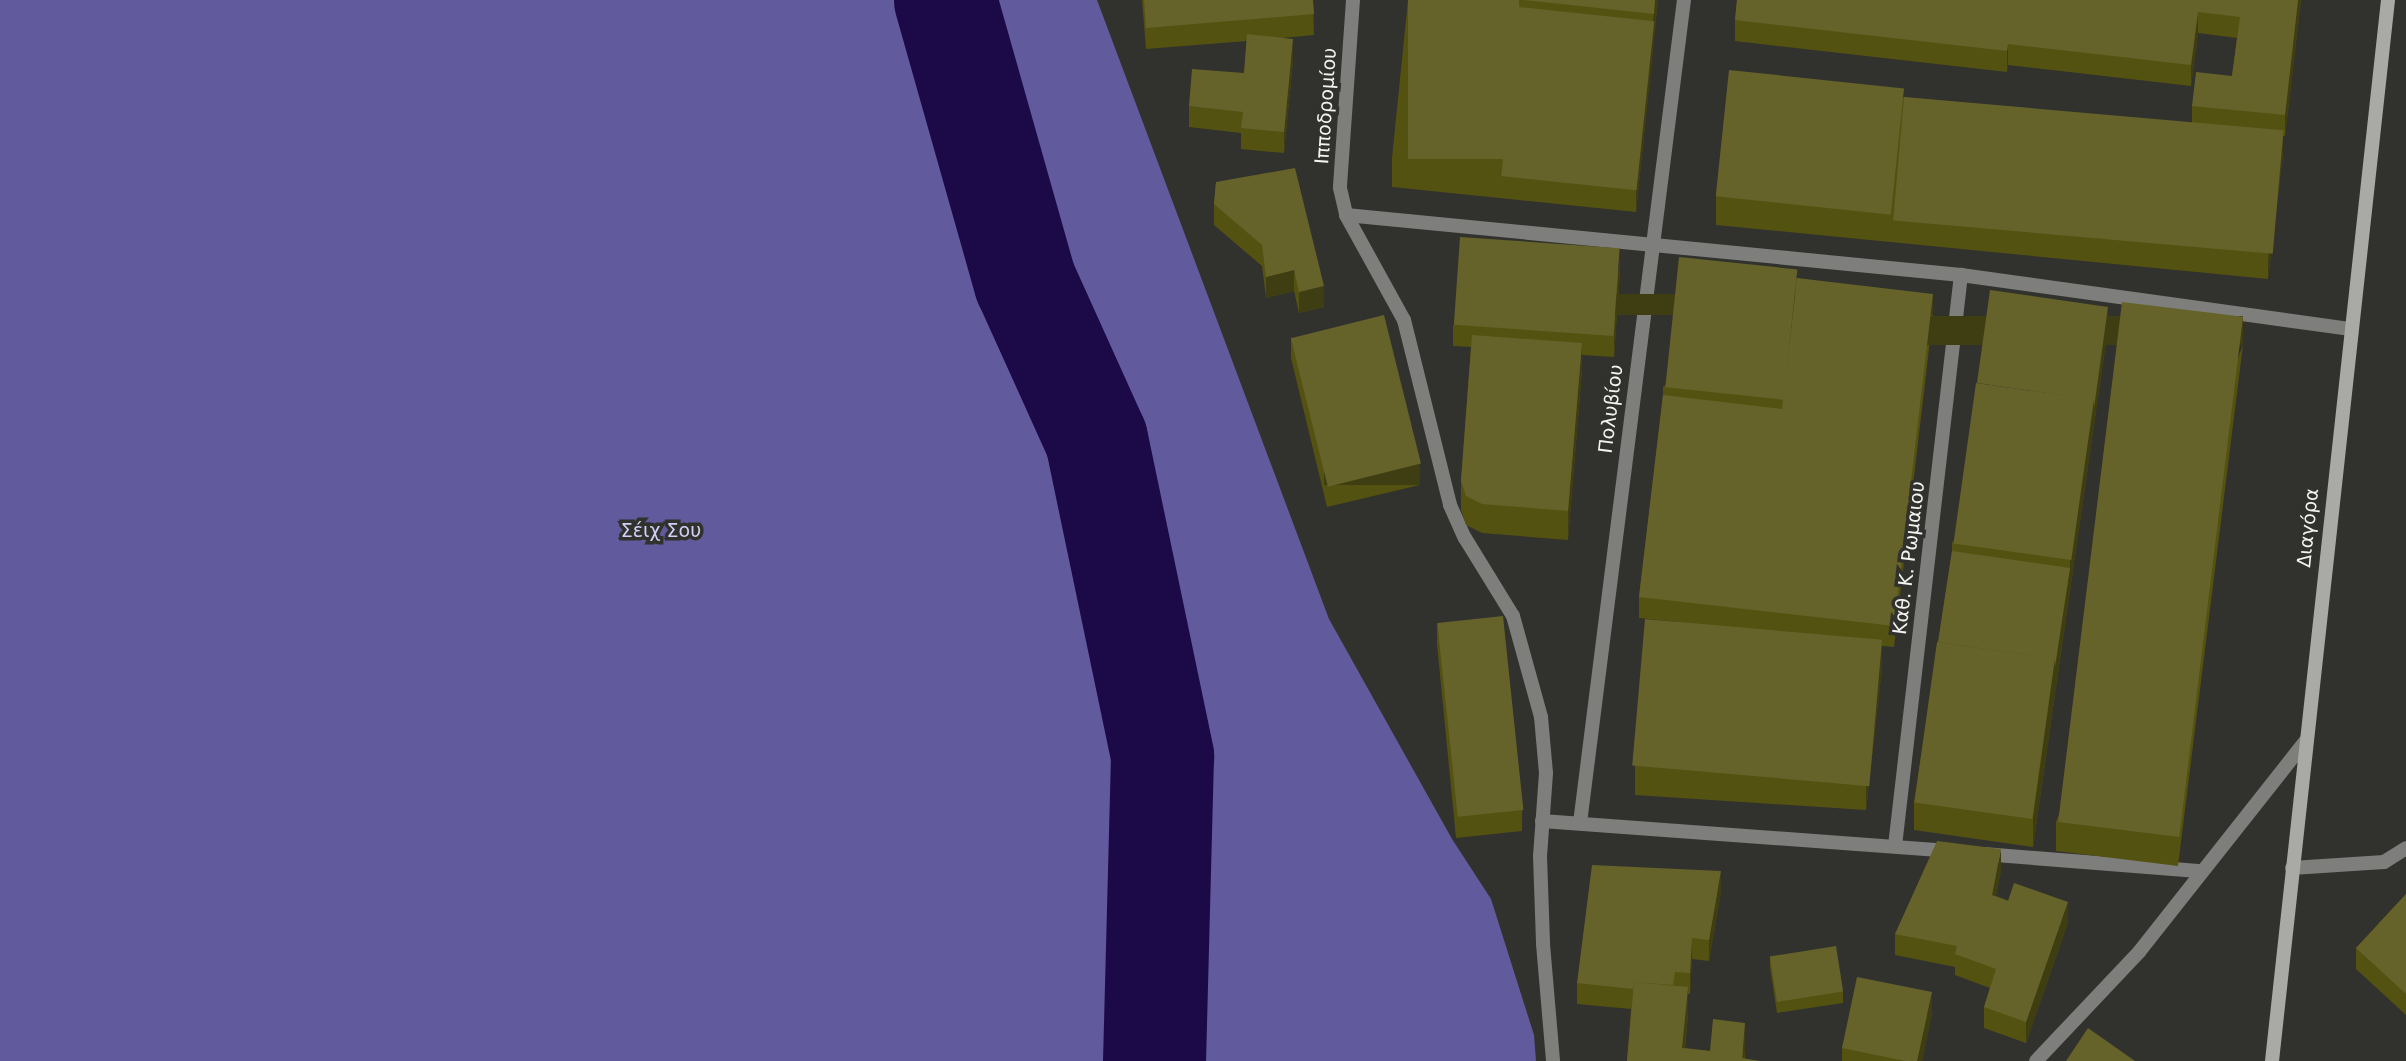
<!DOCTYPE html>
<html>
<head>
<meta charset="utf-8">
<style>
	body { margin:0 }
	#map { position:relative; width:2406px; height:1061px; overflow:hidden; background:#31312e; font-family:"DejaVu Sans",sans-serif }
	div>[style] { position:absolute }
	.forest>* { inset:0; background:#615b9d }
	.river>* { height:103px; margin:-51.5px; padding:0 51.5px; transform-origin:51.5px; border-radius:51.5px; background:#1b0a47 }
	.street>* { height:14px; margin:-7px; padding:0 7px; transform-origin:7px; border-radius:7px; background:#7e7e7c }
	.secondary>* { height:14px; margin:-7px; padding:0 7px; transform-origin:7px; border-radius:7px; background:#a9a9a6 }
	.wall>* { inset:0; background:#545211 }
	.shaded-wall>* { inset:0; background:#3f3e12; transform-origin:0 0 }
	.building>* { inset:0; background:#656329; transform-origin:0 0 }
	span { translate:-50% -50%; white-space:nowrap; text-align:center; line-height:1.15; -webkit-text-stroke:7px #31312e; paint-order:stroke }
	.street-label { font-size:19px; color:#f3f3f1 }
	.park-label { font-size:19px; color:#d1cff6 }
</style>
</head>
<body>
<div id="map">
	<div class="forest">
		<div style="clip-path:polygon(0 0,1097px 0,1329px 619px,1452px 839px,1491px 899px,1534px 1035px,1536px 1061px,0 1061px)"></div>
	</div>
	<div class="river">
		<div style="left:945px;top:0;width:293px;rotate:74.2deg"></div>
		<div style="left:1025px;top:282px;width:172px;rotate:65.7deg"></div>
		<div style="left:1096px;top:439px;width:324px;rotate:78.2deg"></div>
		<div style="left:1162px;top:756px;width:305px;rotate:91.5deg"></div>
	</div>
	<div class="street">
		<div style="left:1353px;top:0;width:188px;rotate:94deg"></div>
		<div style="left:1340px;top:188px;width:28px;rotate:77deg"></div>
		<div style="left:1346px;top:215px;width:120px;rotate:61.1deg"></div>
		<div style="left:1404px;top:320px;width:191px;rotate:76deg"></div>
		<div style="left:1450px;top:505px;width:36px;rotate:66deg"></div>
		<div style="left:1465px;top:538px;width:92px;rotate:58.4deg"></div>
		<div style="left:1513px;top:616px;width:105px;rotate:74.5deg"></div>
		<div style="left:1541px;top:717px;width:56px;rotate:84.9deg"></div>
		<div style="left:1546px;top:773px;width:83px;rotate:94.1deg"></div>
		<div style="left:1540px;top:856px;width:88px;rotate:88deg"></div>
		<div style="left:1543px;top:944px;width:117px;rotate:85.1deg"></div>
		<div style="left:1346px;top:215px;width:618px;rotate:5.57deg"></div>
		<div style="left:1961px;top:275px;width:392px;rotate:7.9deg"></div>
		<div style="left:1542px;top:821px;width:408px;rotate:4.2deg"></div>
		<div style="left:1580px;top:823px;width:830px;rotate:-82.8deg"></div>
		<div style="left:1895px;top:846px;width:575px;rotate:-83.41deg"></div>
		<div style="left:1983px;top:854px;width:219px;rotate:4.5deg"></div>
		<div style="left:2292px;top:868px;width:92px;rotate:-3.7deg"></div>
		<div style="left:2384px;top:862px;width:26px;rotate:-32deg"></div>
		<div style="left:2036px;top:1061px;width:150px;rotate:-46.6deg"></div>
		<div style="left:2139px;top:952px;width:268px;rotate:-51.7deg"></div>
	</div>
	<div class="secondary">
		<div style="left:2272px;top:1061px;width:1067px;rotate:-83.76deg"></div>
	</div>
	<div class="wall">
		<div style="clip-path:polygon(1142px 0,1313px 0,1314px 35px,1282px 38px,1293px 60px,1284px 153px,1241px 149px,1241px 133px,1189px 127px,1189px 106px,1244px 73px,1247px 41px,1146px 49px)"></div>
		<div style="clip-path:polygon(1408px 0,1658px 0,1636px 212px,1392px 187px,1392px 158px)"></div>
		<div style="clip-path:polygon(1737px 0,2301px 0,2285px 136px,2283px 136px,2283px 154px,2268px 279px,1716px 225px,1716px 196px,1904px 97px,2192px 124px,2192px 106px,2232px 76px,2237px 38px,2198px 33px,2191px 86px,2008px 65px,2007px 72px,1735px 41px,1735px 20px)"></div>
		<div style="clip-path:polygon(1216px 182px,1324px 307px,1299px 313px,1294px 291px,1266px 298px,1262px 266px,1214px 225px,1214px 204px)"></div>
		<div style="clip-path:polygon(1620px 270px,1614px 357px,1582px 355px,1582px 371px,1568px 540px,1482px 533px,1466px 525px,1461px 510px,1461px 481px,1471px 347px,1453px 346px,1453px 325px)"></div>
		<div style="clip-path:polygon(1797px 278px,1933px 315px,1894px 647px,1882px 646px,1882px 668px,1866px 810px,1635px 795px,1635px 766px,1679px 622px,1639px 618px,1639px 597px,1663px 395px,1663px 387px)"></div>
		<div style="clip-path:polygon(2108px 328px,2033px 847px,1914px 830px,1914px 802px,1952px 551px,1952px 543px)"></div>
		<div style="clip-path:polygon(1291px 337px,1420px 485px,1327px 507px,1291px 358px)"></div>
		<div style="clip-path:polygon(2243px 345px,2178px 866px,2056px 851px,2056px 822px)"></div>
		<div style="clip-path:polygon(1437px 623px,1522px 810px,1522px 831px,1456px 838px,1437px 644px)"></div>
		<div style="clip-path:polygon(2001px 870px,1996px 896px,2068px 923px,2026px 1043px,1984px 1028px,1984px 1007px,1990px 988px,1955px 975px,1955px 967px,1895px 955px,1895px 934px)"></div>
		<div style="clip-path:polygon(1721px 892px,1709px 961px,1692px 959px,1690px 994px,1688px 994px,1688px 1015px,1685px 1048px,1710px 1051px,1745px 1051px,1745px 1058px,1627px 1061px,1631px 1009px,1577px 1004px,1577px 983px)"></div>
		<div style="clip-path:polygon(2406px 894px,2406px 1015px,2356px 969px,2356px 948px)"></div>
		<div style="clip-path:polygon(1770px 956px,1843px 991px,1843px 1003px,1777px 1013px,1770px 967px)"></div>
		<div style="clip-path:polygon(1932px 1013px,1922px 1061px,1842px 1061px,1842px 1048px)"></div>
	</div>
	<div class="shaded-wall">
		<div style="clip-path:polygon(1655px 0,1658px 0,1636px 212px,1636px 191px)"></div>
		<div style="clip-path:polygon(2298px 0,2301px 0,2285px 136px,2285px 115px)"></div>
		<div style="clip-path:polygon(2198px 12px,2198px 33px,2191px 86px,2191px 65px)"></div>
		<div style="clip-path:polygon(1293px 39px,1293px 60px,1284px 153px,1284px 132px)"></div>
		<div style="clip-path:polygon(2008px 44px,2008px 65px,2007px 72px,2007px 51px)"></div>
		<div style="clip-path:polygon(2283px 133px,2283px 154px,2268px 279px,2268px 258px)"></div>
		<div style="clip-path:polygon(1620px 249px,1620px 270px,1614px 357px,1614px 336px)"></div>
		<div style="clip-path:polygon(1294px 270px,1294px 291px,1266px 298px,1266px 277px)"></div>
		<div style="clip-path:polygon(1324px 286px,1324px 307px,1299px 313px,1299px 292px)"></div>
		<div style="left:1933px;top:294px;width:21px;height:334px;rotate:90deg"></div>
		<div style="clip-path:polygon(2108px 307px,2108px 328px,2033px 847px,2033px 818px,2055px 659px,2070px 568px,2070px 560px)"></div>
		<div style="left:2243px;top:316px;width:29px;height:525px;rotate:90deg"></div>
		<div style="clip-path:polygon(1582px 343px,1582px 371px,1568px 540px,1568px 511px)"></div>
		<div style="left:1420px;top:464px;width:21px;height:96px;rotate:90deg"></div>
		<div style="clip-path:polygon(1882px 640px,1882px 668px,1866px 810px,1866px 781px)"></div>
		<div style="clip-path:polygon(2001px 849px,2001px 870px,1992px 916px,1992px 895px)"></div>
		<div style="clip-path:polygon(1721px 871px,1721px 892px,1709px 961px,1709px 940px)"></div>
		<div style="clip-path:polygon(2068px 902px,2068px 923px,2026px 1043px,2026px 1022px)"></div>
		<div style="clip-path:polygon(1692px 938px,1692px 959px,1690px 994px,1690px 973px)"></div>
		<div style="clip-path:polygon(1688px 987px,1688px 1015px,1683px 1061px,1682px 1048px)"></div>
		<div style="clip-path:polygon(1932px 992px,1932px 1013px,1922px 1061px,1917px 1061px)"></div>
		<div style="clip-path:polygon(1745px 1023px,1745px 1051px,1744px 1061px,1742px 1061px)"></div>
	</div>
	<div class="building">
		<div style="clip-path:polygon(1144px 0,1313px 0,1314px 14px,1146px 28px)"></div>
		<div style="left:1408px;top:0;width:111px;height:159px"></div>
		<div style="clip-path:polygon(1523px 0,1655px 0,1654px 14px)"></div>
		<div style="clip-path:polygon(1737px 0,2298px 0,2285px 115px,2192px 106px,2196px 72px,2232px 76px,2240px 17px,2198px 12px,2191px 65px,2008px 44px,2007px 51px,1735px 20px)"></div>
		<div style="left:1519px;top:7px;width:136px;height:170px;rotate:6deg"></div>
		<div style="clip-path:polygon(1247px 34px,1293px 39px,1284px 132px,1241px 128px,1243px 112px,1189px 106px,1192px 69px,1244px 73px)"></div>
		<div style="left:1729px;top:70px;width:176px;height:127px;rotate:6deg"></div>
		<div style="left:1904px;top:97px;width:381px;height:124px;rotate:5deg"></div>
		<div style="clip-path:polygon(1295px 168px,1324px 286px,1299px 292px,1294px 270px,1266px 277px,1262px 245px,1214px 204px,1216px 182px)"></div>
		<div style="left:1460px;top:237px;width:160px;height:88px;rotate:4deg"></div>
		<div style="left:1679px;top:257px;width:119px;height:131px;rotate:6deg"></div>
		<div style="clip-path:polygon(1797px 278px,1933px 294px,1894px 626px,1639px 597px,1663px 395px,1782px 409px)"></div>
		<div style="clip-path:polygon(1990px 290px,2108px 307px,2094px 408px,2094px 400px,1977px 383px)"></div>
		<div style="left:2122px;top:302px;width:122px;height:524px;rotate:7deg"></div>
		<div style="left:1384px;top:315px;width:153px;height:96px;rotate:76deg"></div>
		<div style="clip-path:polygon(1472px 335px,1582px 343px,1568px 511px,1482px 504px,1466px 496px,1461px 481px)"></div>
		<div style="left:1976px;top:383px;width:119px;height:162px;rotate:8deg"></div>
		<div style="clip-path:polygon(1952px 551px,2070px 568px,2055px 667px,2055px 659px,1938px 642px)"></div>
		<div style="left:1503px;top:616px;width:195px;height:66px;rotate:84deg"></div>
		<div style="left:1645px;top:619px;width:238px;height:147px;rotate:5deg"></div>
		<div style="left:1937px;top:642px;width:119px;height:162px;rotate:8deg"></div>
		<div style="clip-path:polygon(1937px 841px,2001px 849px,1992px 895px,2008px 901px,2014px 883px,2068px 902px,2026px 1022px,1984px 1007px,1996px 969px,1955px 954px,1957px 946px,1895px 934px)"></div>
		<div style="clip-path:polygon(1592px 865px,1721px 871px,1709px 940px,1692px 938px,1690px 973px,1675px 972px,1673px 985px,1634px 982px,1633px 989px,1577px 983px)"></div>
		<div style="clip-path:polygon(2406px 894px,2406px 994px,2356px 948px)"></div>
		<div style="left:1836px;top:946px;width:46px;height:67px;rotate:81deg"></div>
		<div style="clip-path:polygon(1857px 977px,1932px 992px,1917px 1061px,1905px 1061px,1842px 1048px)"></div>
		<div style="clip-path:polygon(1634px 982px,1688px 987px,1682px 1048px,1710px 1051px,1713px 1019px,1745px 1023px,1742px 1061px,1627px 1061px)"></div>
		<div style="clip-path:polygon(2088px 1028px,2135px 1061px,2066px 1061px)"></div>
		<div style="clip-path:polygon(1742px 1058px,1760px 1061px,1742px 1061px)"></div>
	</div>
	<div class="street-label">
		<span style="left:1326px;top:106px;rotate:-86deg">Ιπποδρομίου</span>
		<span style="left:1611px;top:409px;rotate:-83deg">Πολυβίου</span>
		<span style="left:2308px;top:528px;rotate:-84deg">Διαγόρα</span>
		<span style="left:1909px;top:558px;rotate:-83deg">Καθ. Κ. Ρωμαιου</span>
	</div>
	<div class="park-label">
		<span style="left:661px;top:531px">Σέιχ Σου</span>
	</div>
</div>
</body>
</html>
